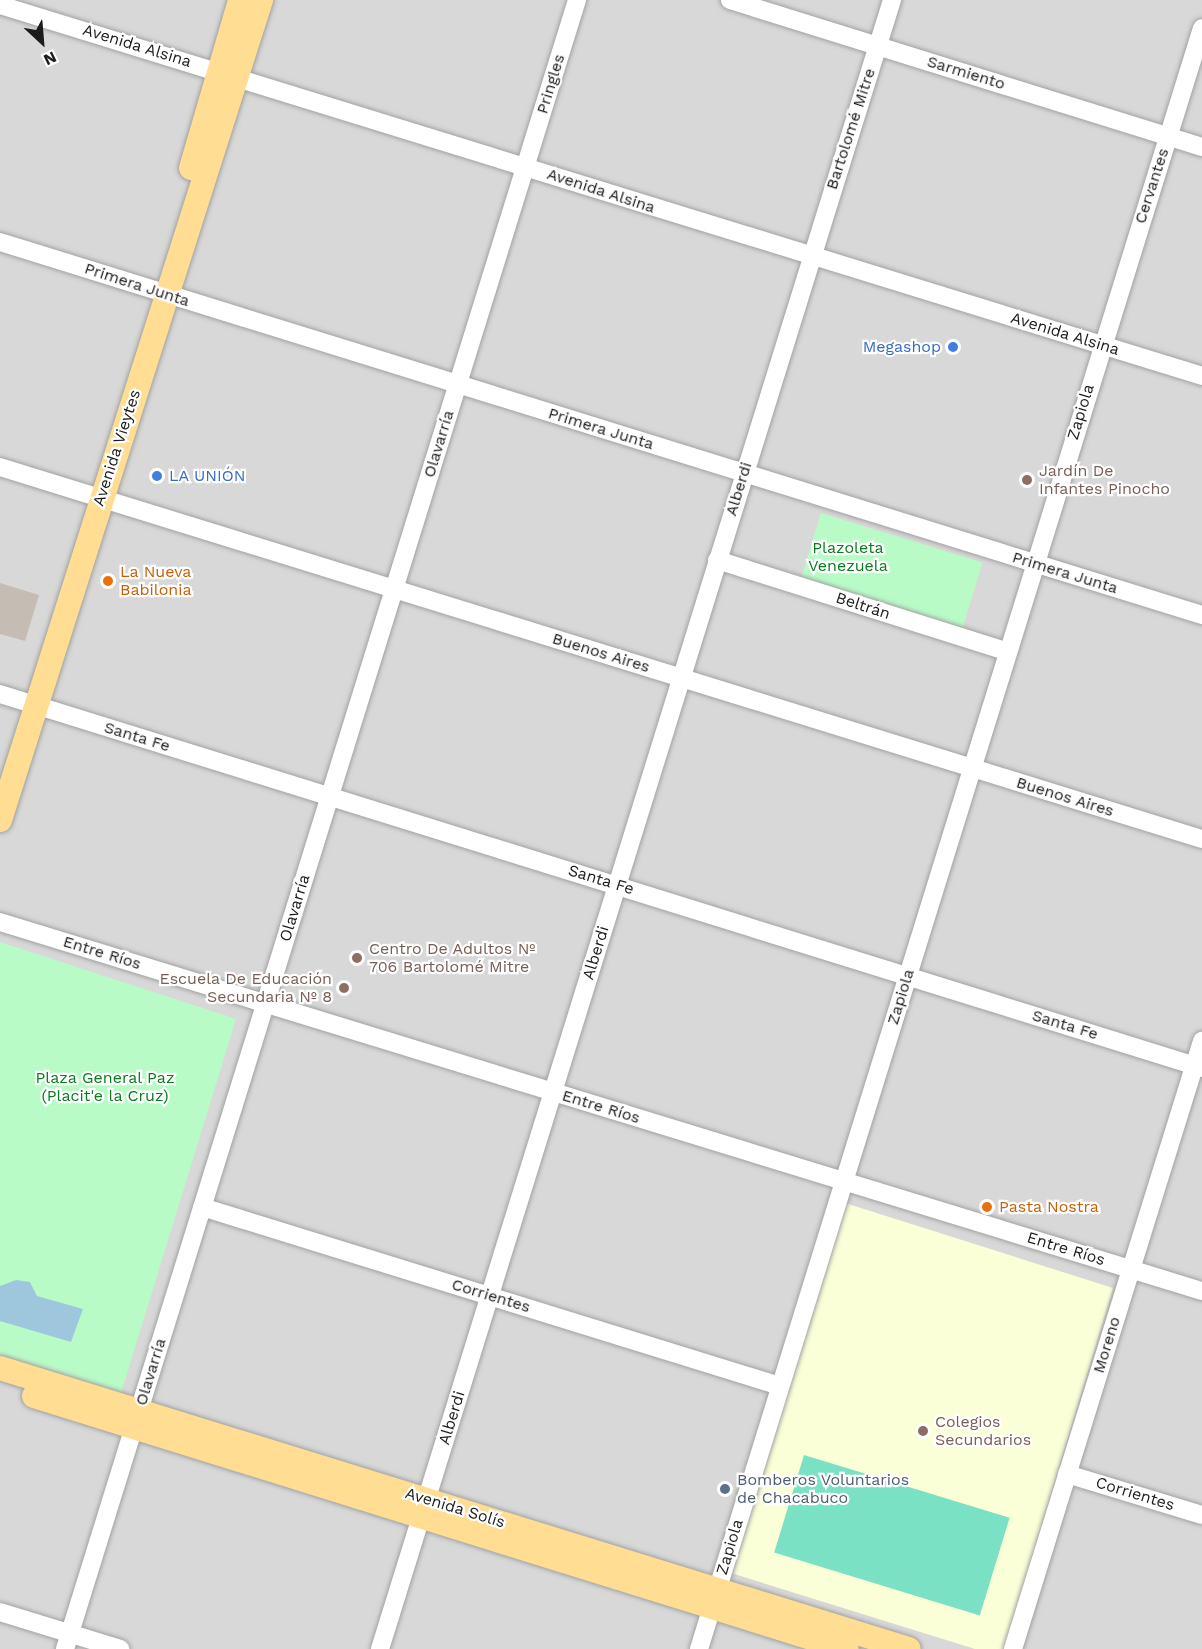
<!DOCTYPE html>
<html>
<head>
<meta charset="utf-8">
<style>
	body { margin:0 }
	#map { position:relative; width:1202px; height:1649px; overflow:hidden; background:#edebe0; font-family:"Work Sans",sans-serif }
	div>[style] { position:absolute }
	.residential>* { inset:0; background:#d9d8d8; transform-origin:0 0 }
	.education>* { inset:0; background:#faffd7 }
	.park>* { inset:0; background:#b9fbc7; transform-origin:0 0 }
	.pitch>* { inset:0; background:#7ae1c5; transform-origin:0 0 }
	.water>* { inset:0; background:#9ec7dd }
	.building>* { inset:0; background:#c5bdb3 }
	.roads { filter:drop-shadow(0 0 2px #a2a2a2) drop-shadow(0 0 2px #a2a2a2) }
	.minor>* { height:18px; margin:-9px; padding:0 9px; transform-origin:9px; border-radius:9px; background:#fff }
	.major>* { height:24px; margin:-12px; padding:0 12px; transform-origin:12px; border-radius:12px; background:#ffde93 }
	.dots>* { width:16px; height:16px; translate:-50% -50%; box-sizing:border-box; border:3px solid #fff; border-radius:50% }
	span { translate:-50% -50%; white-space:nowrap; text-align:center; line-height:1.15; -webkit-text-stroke:4.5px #fff; paint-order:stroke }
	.street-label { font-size:16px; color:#1b1b1b }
	.shop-label { font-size:16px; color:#366cbe }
	.right { translate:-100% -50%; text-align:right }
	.left { translate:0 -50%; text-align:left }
	.education-label { font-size:16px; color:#785e54 }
	.park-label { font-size:16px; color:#077b1f }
	.food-label { font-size:16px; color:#c56008 }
	.service-label { font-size:16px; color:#4e5e75 }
	.north { position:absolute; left:12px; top:12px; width:60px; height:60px; -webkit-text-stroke:4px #fff; paint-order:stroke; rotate:154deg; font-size:16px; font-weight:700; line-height:24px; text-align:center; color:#1b1b1b }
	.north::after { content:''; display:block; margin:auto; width:21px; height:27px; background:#1b1b1b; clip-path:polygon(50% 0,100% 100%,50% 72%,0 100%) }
</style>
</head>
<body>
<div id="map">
	<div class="residential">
		<div style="left:0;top:0;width:1202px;height:1649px"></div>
	</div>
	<div class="education">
		<div style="clip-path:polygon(845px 1203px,1113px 1288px,1004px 1649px,975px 1649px,731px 1573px)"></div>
	</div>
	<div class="park">
		<div style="left:821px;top:513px;width:169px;height:69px;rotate:17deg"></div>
		<div style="clip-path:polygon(0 942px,236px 1019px,121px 1393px,0 1355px)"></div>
	</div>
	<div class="pitch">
		<div style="left:804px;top:1455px;width:215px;height:102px;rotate:17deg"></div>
	</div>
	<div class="water">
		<div style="clip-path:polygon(16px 1280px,30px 1282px,37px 1296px,83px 1309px,71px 1342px,0 1321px,0 1286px)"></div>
	</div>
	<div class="building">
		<div style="clip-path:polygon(0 583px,39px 595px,25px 641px,0 634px)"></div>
	</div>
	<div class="roads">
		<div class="minor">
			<div style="left:730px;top:0;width:494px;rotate:17.3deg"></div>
			<div style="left:0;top:5px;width:1258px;rotate:17.15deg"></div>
			<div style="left:0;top:242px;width:1259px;rotate:17.24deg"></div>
			<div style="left:0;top:467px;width:1258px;rotate:17.2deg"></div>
			<div style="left:717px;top:560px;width:305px;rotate:17.5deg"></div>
			<div style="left:0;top:694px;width:1259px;rotate:17.28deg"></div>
			<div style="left:0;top:922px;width:1257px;rotate:17.07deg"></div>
			<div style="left:202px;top:1207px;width:605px;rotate:17.21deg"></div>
			<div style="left:1067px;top:1474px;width:141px;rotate:16.9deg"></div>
			<div style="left:0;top:1612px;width:126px;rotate:17.1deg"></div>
			<div style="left:65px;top:1649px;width:1727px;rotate:-72.75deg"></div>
			<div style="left:380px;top:1649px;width:1727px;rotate:-72.75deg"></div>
			<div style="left:699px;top:1649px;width:1697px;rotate:-72.76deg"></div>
			<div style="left:1013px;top:1649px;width:637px;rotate:-72.73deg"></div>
		</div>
		<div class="major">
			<div style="left:191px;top:168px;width:175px;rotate:-73.7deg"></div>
			<div style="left:0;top:820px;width:861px;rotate:-72.34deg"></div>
			<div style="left:0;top:1368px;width:951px;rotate:17.18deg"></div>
			<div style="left:34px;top:1396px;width:851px;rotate:17.29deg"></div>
		</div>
	</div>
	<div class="dots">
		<div style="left:953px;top:347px;background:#3f7fe0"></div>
		<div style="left:157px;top:476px;background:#3f7fe0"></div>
		<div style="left:1027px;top:480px;background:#8d6e63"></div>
		<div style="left:108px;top:581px;background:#e8710a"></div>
		<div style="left:357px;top:958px;background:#8d6e63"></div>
		<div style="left:344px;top:988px;background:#8d6e63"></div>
		<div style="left:987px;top:1207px;background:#e8710a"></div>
		<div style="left:923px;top:1431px;background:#8d6e63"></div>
		<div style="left:725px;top:1489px;background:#5c6f8a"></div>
	</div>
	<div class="street-label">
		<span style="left:137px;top:46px;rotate:17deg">Avenida Alsina</span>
		<span style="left:966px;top:73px;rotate:17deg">Sarmiento</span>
		<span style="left:551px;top:84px;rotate:-73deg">Pringles</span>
		<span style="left:851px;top:129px;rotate:-72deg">Bartolomé Mitre</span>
		<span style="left:1152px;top:186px;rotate:-72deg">Cervantes</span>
		<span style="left:601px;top:191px;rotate:18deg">Avenida Alsina</span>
		<span style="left:137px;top:285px;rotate:18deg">Primera Junta</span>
		<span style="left:1065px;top:334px;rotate:17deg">Avenida Alsina</span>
		<span style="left:1081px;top:412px;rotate:-73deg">Zapiola</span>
		<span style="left:601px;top:429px;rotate:17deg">Primera Junta</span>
		<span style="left:439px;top:444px;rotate:-73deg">Olavarría</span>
		<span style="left:117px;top:448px;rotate:-72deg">Avenida Vieytes</span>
		<span style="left:739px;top:489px;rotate:-73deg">Alberdi</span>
		<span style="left:1065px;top:573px;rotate:17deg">Primera Junta</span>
		<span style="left:863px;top:606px;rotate:18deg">Beltrán</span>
		<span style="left:601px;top:653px;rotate:17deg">Buenos Aires</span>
		<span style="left:137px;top:737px;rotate:17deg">Santa Fe</span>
		<span style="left:1065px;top:797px;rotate:17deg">Buenos Aires</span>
		<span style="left:601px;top:880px;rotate:17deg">Santa Fe</span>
		<span style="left:295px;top:908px;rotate:-73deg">Olavarría</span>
		<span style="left:102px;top:953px;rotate:17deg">Entre Ríos</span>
		<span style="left:596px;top:953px;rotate:-73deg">Alberdi</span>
		<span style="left:901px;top:997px;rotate:-73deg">Zapiola</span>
		<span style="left:1065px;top:1025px;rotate:17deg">Santa Fe</span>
		<span style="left:601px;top:1107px;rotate:17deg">Entre Ríos</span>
		<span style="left:1066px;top:1249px;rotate:17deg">Entre Ríos</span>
		<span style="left:491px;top:1296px;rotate:17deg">Corrientes</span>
		<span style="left:1107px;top:1345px;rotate:-73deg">Moreno</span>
		<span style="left:151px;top:1372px;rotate:-73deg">Olavarría</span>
		<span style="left:452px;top:1418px;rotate:-73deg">Alberdi</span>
		<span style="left:1135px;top:1494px;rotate:17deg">Corrientes</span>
		<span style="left:455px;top:1508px;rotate:17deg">Avenida Solís</span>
		<span style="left:730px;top:1547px;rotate:-73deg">Zapiola</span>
	</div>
	<div class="shop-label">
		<span class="right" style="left:941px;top:347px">Megashop</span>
		<span class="left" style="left:169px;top:476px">LA UNIÓN</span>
	</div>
	<div class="education-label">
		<span class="left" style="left:1039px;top:480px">Jardín De<br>Infantes Pinocho</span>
		<span class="left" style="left:369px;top:958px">Centro De Adultos Nº<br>706 Bartolomé Mitre</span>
		<span class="right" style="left:332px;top:988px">Escuela De Educación<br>Secundaria Nº 8</span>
		<span class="left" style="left:935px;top:1431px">Colegios<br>Secundarios</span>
	</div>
	<div class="park-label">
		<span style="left:848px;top:557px">Plazoleta<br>Venezuela</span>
		<span style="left:105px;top:1087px">Plaza General Paz<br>(Placit'e la Cruz)</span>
	</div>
	<div class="food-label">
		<span class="left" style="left:120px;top:581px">La Nueva<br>Babilonia</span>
		<span class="left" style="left:999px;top:1207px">Pasta Nostra</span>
	</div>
	<div class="service-label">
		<span class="left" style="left:737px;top:1489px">Bomberos Voluntarios<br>de Chacabuco</span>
	</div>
	<div class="north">N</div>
</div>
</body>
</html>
